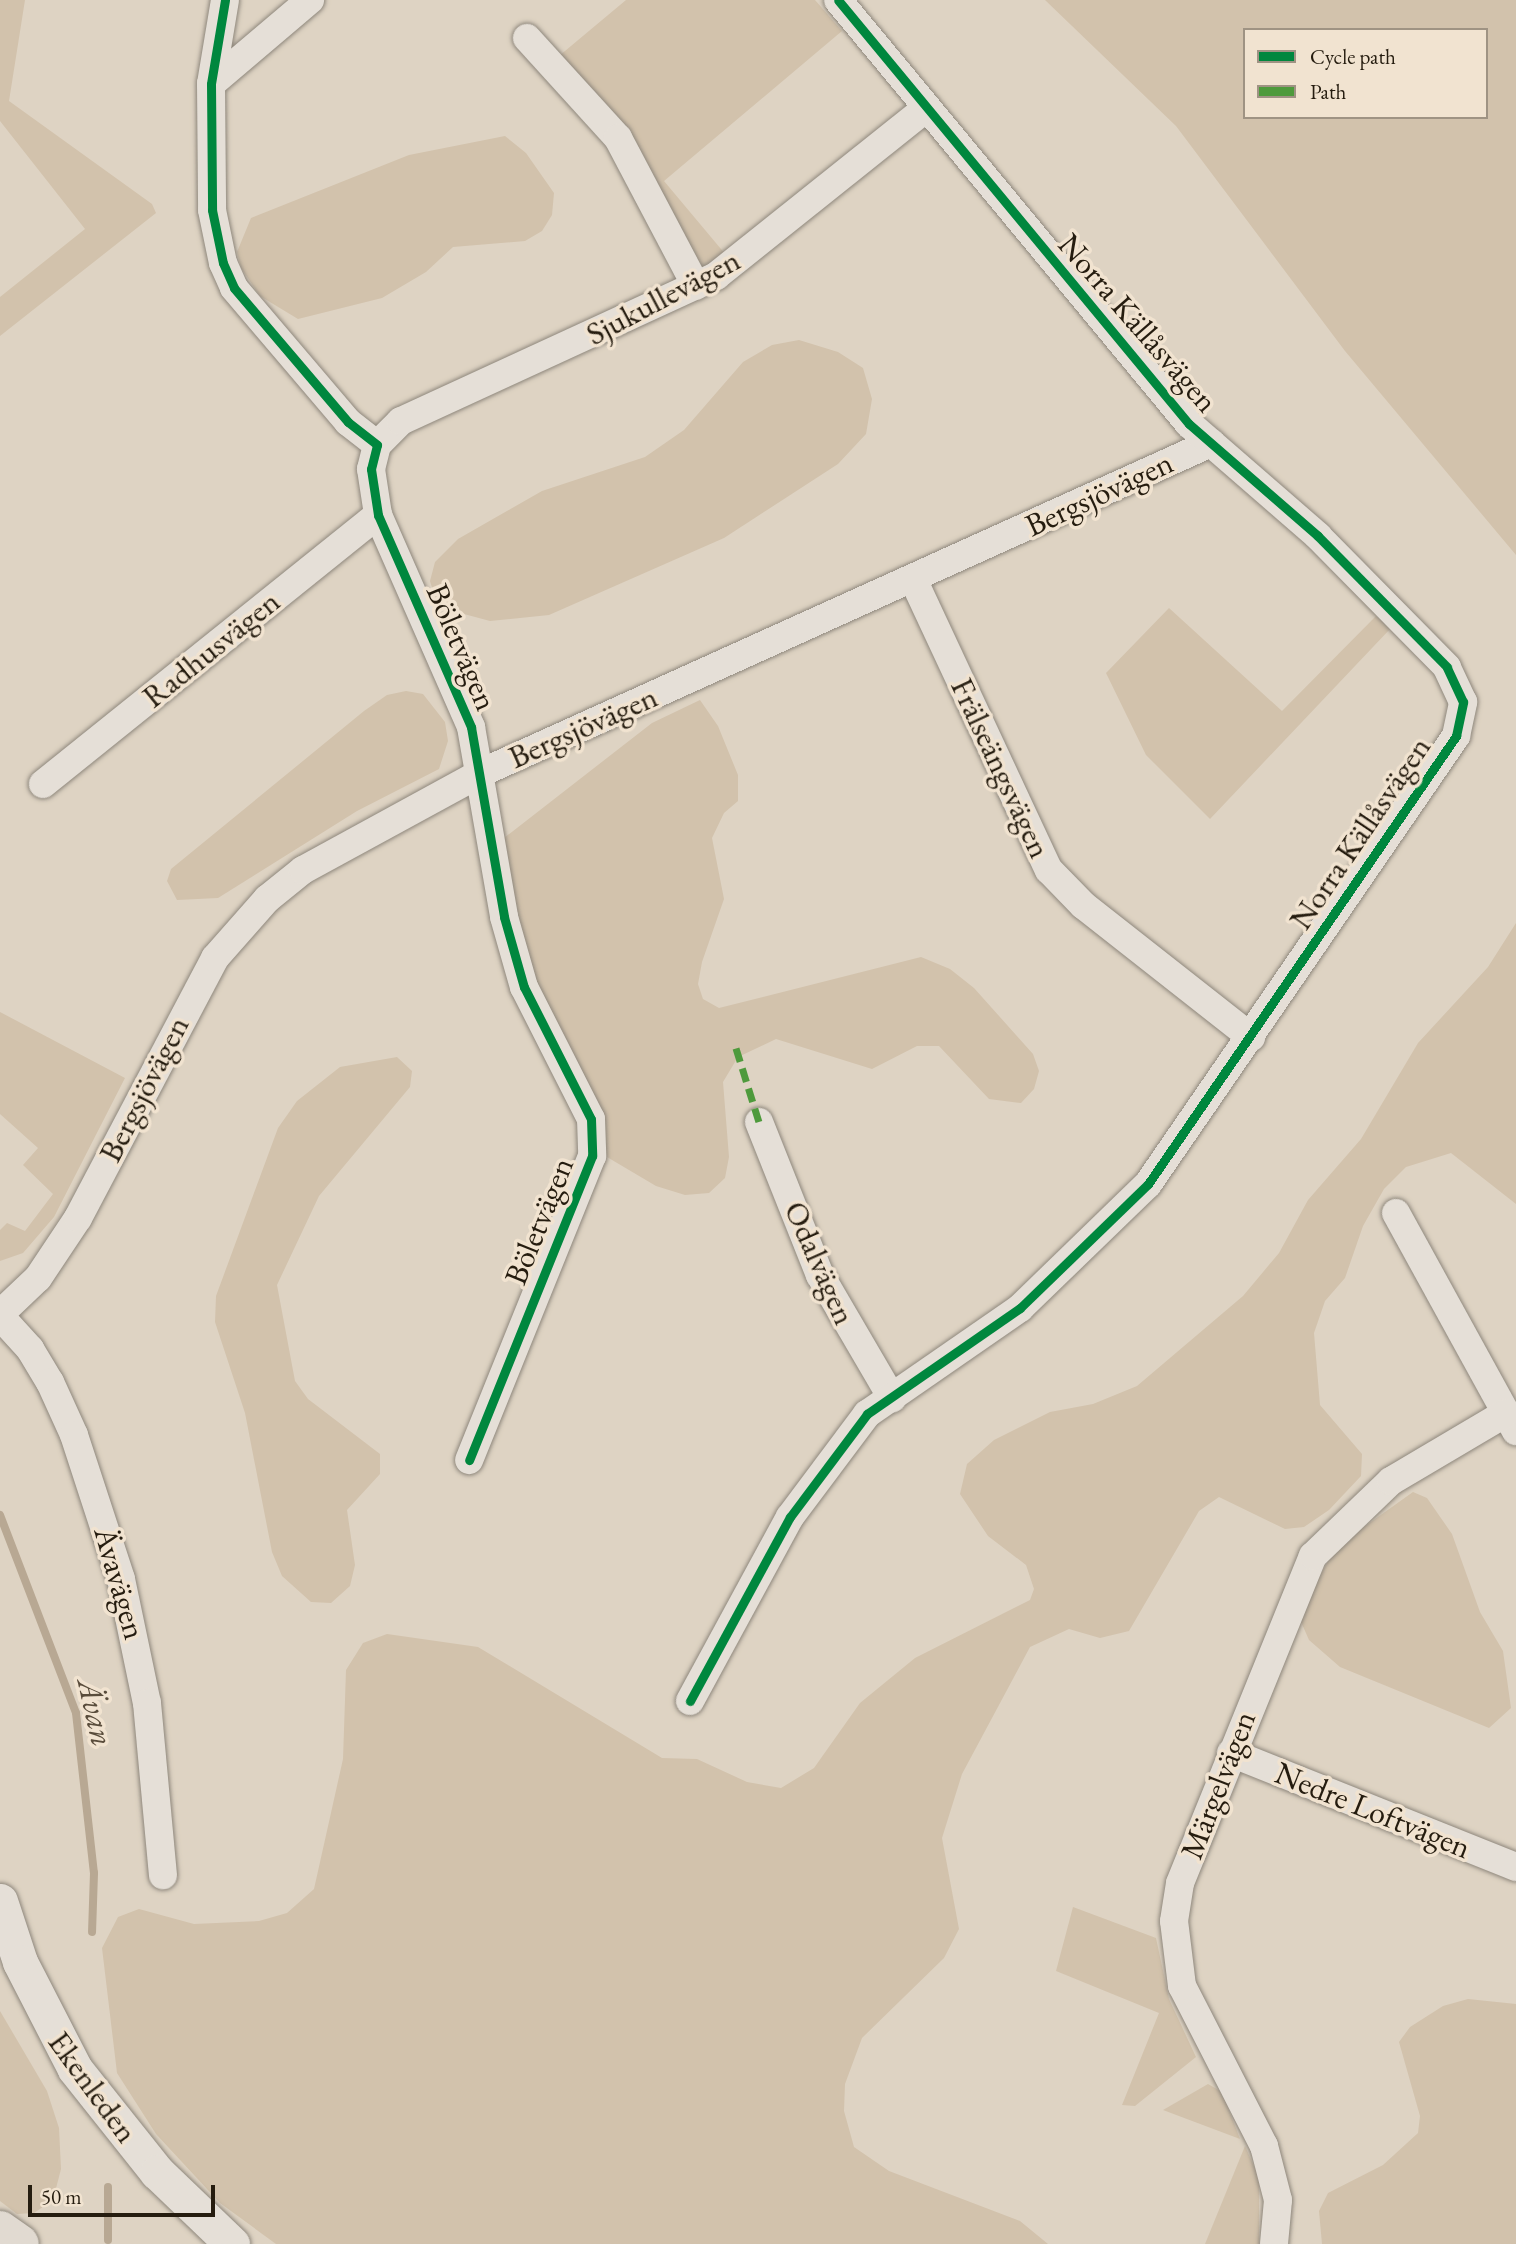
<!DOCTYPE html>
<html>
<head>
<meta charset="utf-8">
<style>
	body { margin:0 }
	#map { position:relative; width:1516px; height:2244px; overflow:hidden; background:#ded3c3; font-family:"EB Garamond",serif }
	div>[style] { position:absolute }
	.green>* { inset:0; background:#d2c2ac }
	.stream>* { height:8px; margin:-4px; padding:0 4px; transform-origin:4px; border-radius:4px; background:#b8a893 }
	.roads { filter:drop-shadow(0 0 2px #8e877c) drop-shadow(0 0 2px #8e877c) }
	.minor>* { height:28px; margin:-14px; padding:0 14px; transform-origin:14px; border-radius:14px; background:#e5dfd7 }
	.tertiary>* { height:35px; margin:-17.5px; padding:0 17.5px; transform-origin:17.5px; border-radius:17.5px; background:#e5dfd7 }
	.motorway>* { height:38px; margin:-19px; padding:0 19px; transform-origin:19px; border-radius:19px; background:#e1dad1 }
	.quiet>* { height:7px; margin-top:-3.5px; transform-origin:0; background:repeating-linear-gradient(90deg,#4e9a3c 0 14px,transparent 0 21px) }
	.cycleway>* { height:9px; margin:-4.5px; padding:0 4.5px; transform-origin:4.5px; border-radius:4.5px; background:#00873e }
	span { translate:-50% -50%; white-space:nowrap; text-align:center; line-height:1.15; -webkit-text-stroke:7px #f1e3d0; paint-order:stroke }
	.street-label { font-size:32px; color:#251c0f }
	.water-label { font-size:33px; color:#594c3b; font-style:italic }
	.legend { position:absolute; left:1243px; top:28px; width:245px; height:91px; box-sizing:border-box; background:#f1e3d0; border:2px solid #9f9383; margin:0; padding:9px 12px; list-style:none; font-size:21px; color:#251c0f }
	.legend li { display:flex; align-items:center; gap:14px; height:35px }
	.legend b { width:35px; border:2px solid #9f9383 }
	.scale { position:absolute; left:28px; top:2185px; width:187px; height:32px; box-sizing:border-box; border:4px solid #251c0f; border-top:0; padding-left:9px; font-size:21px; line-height:24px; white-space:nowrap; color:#251c0f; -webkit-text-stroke:5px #f1e3d0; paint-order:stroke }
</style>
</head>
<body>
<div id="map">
	<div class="green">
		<div style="clip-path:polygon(0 0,25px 0,9px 101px,152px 204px,156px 213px,0 336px,0 297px,85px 229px,0 121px)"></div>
		<div style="clip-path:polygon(626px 0,815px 0,842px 31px,664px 181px,726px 255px,711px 265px,701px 268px,559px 56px)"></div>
		<div style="clip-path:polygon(evenodd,1045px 0,1516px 0,1516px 555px,1345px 351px,1176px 126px,1045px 0,1245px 30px,1486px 30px,1486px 117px,1245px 117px,1245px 30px)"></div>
		<div style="clip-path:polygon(505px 136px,526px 153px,554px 193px,552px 215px,542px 231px,525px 241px,453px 247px,426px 272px,382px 298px,298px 319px,260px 296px,241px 268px,237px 252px,251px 218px,409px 155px)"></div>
		<div style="clip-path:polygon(799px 340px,838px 352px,863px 368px,872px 399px,866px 434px,838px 464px,724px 538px,549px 615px,490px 621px,438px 607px,430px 581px,435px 562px,458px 539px,542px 491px,645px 457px,684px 430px,743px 362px,772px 345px)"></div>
		<div style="clip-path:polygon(1169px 608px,1282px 711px,1376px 616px,1391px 628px,1210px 819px,1146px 755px,1106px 673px)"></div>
		<div style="clip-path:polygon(406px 691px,423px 694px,445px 722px,448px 741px,439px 769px,357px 811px,218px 898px,177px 900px,167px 881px,171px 869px,364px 711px,387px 695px)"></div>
		<div style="clip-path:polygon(700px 700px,718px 726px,738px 775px,738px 801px,724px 813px,712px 838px,724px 899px,702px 962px,698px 984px,703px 999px,719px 1008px,921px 957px,950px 969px,974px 988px,1033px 1054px,1039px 1071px,1034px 1089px,1021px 1103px,989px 1099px,939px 1046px,917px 1046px,872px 1069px,776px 1039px,738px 1057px,723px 1082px,729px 1157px,725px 1178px,709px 1193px,685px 1195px,656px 1186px,607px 1157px,590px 1136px,555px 1062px,498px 853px,504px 838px,652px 723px)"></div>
		<div style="clip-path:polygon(1516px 923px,1516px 1204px,1451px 1153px,1406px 1167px,1384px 1189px,1363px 1226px,1345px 1278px,1325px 1301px,1314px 1333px,1320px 1405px,1362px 1454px,1361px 1476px,1329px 1510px,1304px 1527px,1285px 1529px,1219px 1497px,1199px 1511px,1129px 1631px,1100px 1638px,1069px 1629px,1030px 1647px,962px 1774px,942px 1838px,959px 1929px,944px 1958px,862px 2038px,845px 2084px,844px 2111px,854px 2147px,889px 2171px,1020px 2221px,1048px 2244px,276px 2244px,220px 2203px,156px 2134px,117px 2073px,102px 1948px,118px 1917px,139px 1909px,194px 1924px,259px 1921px,287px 1913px,314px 1889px,343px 1759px,346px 1670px,363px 1643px,387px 1634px,478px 1647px,662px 1758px,697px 1759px,747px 1782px,781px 1788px,814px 1768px,860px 1703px,915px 1658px,1030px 1600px,1034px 1589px,1026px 1565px,988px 1536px,960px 1494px,967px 1464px,994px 1440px,1050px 1412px,1093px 1404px,1137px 1386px,1243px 1296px,1279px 1253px,1308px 1200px,1361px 1139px,1418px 1043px,1488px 967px)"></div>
		<div style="clip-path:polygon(0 1012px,125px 1078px,54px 1217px,23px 1253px,0 1261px,0 1230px,7px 1223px,25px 1231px,53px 1194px,23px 1165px,38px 1148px,0 1114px)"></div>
		<div style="clip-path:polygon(397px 1057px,412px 1071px,410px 1087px,319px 1196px,277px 1285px,295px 1381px,308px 1399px,380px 1454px,380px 1474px,347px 1510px,355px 1565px,350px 1586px,331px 1603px,311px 1602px,282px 1576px,272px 1552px,245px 1413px,215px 1322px,216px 1296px,278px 1128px,297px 1101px,340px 1067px)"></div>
		<div style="clip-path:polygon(1413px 1492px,1427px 1498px,1452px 1534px,1480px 1612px,1503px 1651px,1511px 1708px,1489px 1728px,1340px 1667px,1309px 1640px,1298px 1615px,1336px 1547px)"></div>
		<div style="clip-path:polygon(1073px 1907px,1156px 1938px,1169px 1999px,1196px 2057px,1135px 2106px,1122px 2105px,1159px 2013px,1056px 1971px)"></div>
		<div style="clip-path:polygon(1468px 1999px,1516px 2004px,1516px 2244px,1322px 2244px,1319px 2211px,1328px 2193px,1383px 2165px,1418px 2133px,1420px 2116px,1399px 2042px,1410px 2027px,1443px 2006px)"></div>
		<div style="clip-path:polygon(0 2011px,47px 2091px,59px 2128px,61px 2169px,53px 2200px,34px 2213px,17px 2214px,0 2201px)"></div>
		<div style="clip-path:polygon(1208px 2084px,1222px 2092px,1240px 2139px,1163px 2110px)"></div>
		<div style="clip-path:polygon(1245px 2146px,1259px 2178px,1259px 2244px,1205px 2244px)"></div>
	</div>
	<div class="stream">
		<div style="left:0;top:1515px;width:212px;rotate:69deg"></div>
		<div style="left:76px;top:1713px;width:161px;rotate:83.6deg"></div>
		<div style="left:94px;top:1873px;width:59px;rotate:91.9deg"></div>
		<div style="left:108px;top:2187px;width:53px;rotate:90deg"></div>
	</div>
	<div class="roads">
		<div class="minor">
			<div style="left:225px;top:0;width:85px;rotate:99.5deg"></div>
			<div style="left:211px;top:84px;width:126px;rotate:89.5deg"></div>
			<div style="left:212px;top:210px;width:54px;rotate:78.3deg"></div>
			<div style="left:223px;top:263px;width:27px;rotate:66deg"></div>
			<div style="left:234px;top:288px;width:176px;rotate:49.6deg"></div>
			<div style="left:348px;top:422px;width:37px;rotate:38deg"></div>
			<div style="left:377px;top:445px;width:25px;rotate:104deg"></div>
			<div style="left:371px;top:469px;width:47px;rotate:81.3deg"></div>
			<div style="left:378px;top:515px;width:232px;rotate:66.3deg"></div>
			<div style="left:471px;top:727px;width:193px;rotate:80.1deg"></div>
			<div style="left:504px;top:917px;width:73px;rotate:74.1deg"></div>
			<div style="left:524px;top:987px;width:148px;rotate:63.1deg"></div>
			<div style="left:591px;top:1119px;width:37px;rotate:88deg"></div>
			<div style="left:592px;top:1156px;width:328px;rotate:112deg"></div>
			<div style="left:527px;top:38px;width:135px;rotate:47.7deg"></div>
			<div style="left:618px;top:138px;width:167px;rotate:62.2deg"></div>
			<div style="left:211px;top:84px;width:130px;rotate:-40.3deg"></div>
			<div style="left:377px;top:445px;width:34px;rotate:-45deg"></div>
			<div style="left:401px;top:421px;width:347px;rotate:-24.7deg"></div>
			<div style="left:716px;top:276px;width:268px;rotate:-38.6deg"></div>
			<div style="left:913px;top:579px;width:321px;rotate:65deg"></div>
			<div style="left:1049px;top:870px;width:49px;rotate:45.8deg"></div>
			<div style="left:1083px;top:905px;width:214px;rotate:38.2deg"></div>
			<div style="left:43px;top:784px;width:430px;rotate:-38.8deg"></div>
			<div style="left:759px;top:1122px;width:165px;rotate:68.3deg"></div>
			<div style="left:820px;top:1275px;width:143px;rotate:59.7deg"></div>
			<div style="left:1396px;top:1213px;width:249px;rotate:61.2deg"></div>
			<div style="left:0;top:1314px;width:52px;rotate:-43.5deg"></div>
			<div style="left:38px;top:1278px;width:72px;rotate:-56.3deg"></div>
			<div style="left:78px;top:1218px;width:294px;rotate:-62.2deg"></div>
			<div style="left:215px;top:958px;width:79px;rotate:-48.6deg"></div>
			<div style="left:267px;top:899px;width:46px;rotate:-38.9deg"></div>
			<div style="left:303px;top:870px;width:205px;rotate:-28.6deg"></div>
			<div style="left:483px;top:772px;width:799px;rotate:-24.32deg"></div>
			<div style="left:0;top:1316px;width:45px;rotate:47.7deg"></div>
			<div style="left:30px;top:1349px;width:39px;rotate:59deg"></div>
			<div style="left:50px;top:1382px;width:58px;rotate:65.6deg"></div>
			<div style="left:74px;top:1435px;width:151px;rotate:71.9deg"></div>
			<div style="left:121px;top:1579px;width:127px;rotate:78.2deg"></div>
			<div style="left:147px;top:1703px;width:173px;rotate:84.7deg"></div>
			<div style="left:690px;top:1701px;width:209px;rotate:-61.5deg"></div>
			<div style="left:790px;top:1517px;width:129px;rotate:-53.2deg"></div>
			<div style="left:867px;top:1414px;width:186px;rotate:-34.7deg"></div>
			<div style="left:1020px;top:1308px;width:178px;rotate:-44.1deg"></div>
			<div style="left:1148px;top:1184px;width:544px;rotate:-55.49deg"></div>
			<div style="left:1456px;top:736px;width:35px;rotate:-78deg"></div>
			<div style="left:1463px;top:702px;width:38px;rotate:-115deg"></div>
			<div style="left:1447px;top:667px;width:184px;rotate:-134.6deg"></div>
			<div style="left:1318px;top:536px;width:171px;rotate:-139deg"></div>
			<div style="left:1189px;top:424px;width:550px;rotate:-129.62deg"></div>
			<div style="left:1231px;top:1753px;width:307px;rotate:21.8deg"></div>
			<div style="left:1274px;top:2244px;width:44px;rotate:-84.8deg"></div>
			<div style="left:1278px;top:2200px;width:56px;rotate:-104.5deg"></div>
			<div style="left:1264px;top:2146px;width:180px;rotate:-117.1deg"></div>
			<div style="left:1182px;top:1986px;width:65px;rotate:-97deg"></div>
			<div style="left:1174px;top:1921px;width:38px;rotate:-81deg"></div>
			<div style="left:1180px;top:1883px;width:353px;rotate:-67.9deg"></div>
			<div style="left:1313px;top:1556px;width:108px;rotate:-43.9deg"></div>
			<div style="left:1391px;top:1481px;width:134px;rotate:-30.6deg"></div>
		</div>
		<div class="tertiary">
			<div style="left:0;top:1901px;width:64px;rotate:71.8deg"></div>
			<div style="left:20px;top:1962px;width:120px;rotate:62.8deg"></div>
			<div style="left:75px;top:2069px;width:132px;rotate:51.5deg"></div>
			<div style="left:157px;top:2172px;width:104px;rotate:43.8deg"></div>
		</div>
		<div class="motorway">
			<div style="left:0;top:2230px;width:24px;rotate:35deg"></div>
		</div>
	</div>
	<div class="quiet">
		<div style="left:736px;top:1048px;width:77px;rotate:72.7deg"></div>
	</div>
	<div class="cycleway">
		<div style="left:225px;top:0;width:85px;rotate:99.5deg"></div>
		<div style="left:211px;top:84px;width:126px;rotate:89.5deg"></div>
		<div style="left:212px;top:210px;width:54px;rotate:78.3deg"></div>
		<div style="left:223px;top:263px;width:27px;rotate:66deg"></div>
		<div style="left:234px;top:288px;width:176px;rotate:49.6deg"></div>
		<div style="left:348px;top:422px;width:37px;rotate:38deg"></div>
		<div style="left:377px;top:445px;width:25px;rotate:104deg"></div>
		<div style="left:371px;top:469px;width:47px;rotate:81.3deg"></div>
		<div style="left:378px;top:515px;width:232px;rotate:66.3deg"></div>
		<div style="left:471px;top:727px;width:193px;rotate:80.1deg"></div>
		<div style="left:504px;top:917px;width:73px;rotate:74.1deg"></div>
		<div style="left:524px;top:987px;width:148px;rotate:63.1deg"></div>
		<div style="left:591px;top:1119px;width:37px;rotate:88deg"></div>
		<div style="left:592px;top:1156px;width:328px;rotate:112deg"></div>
		<div style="left:690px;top:1701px;width:209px;rotate:-61.5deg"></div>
		<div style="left:790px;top:1517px;width:129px;rotate:-53.2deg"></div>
		<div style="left:867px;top:1414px;width:186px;rotate:-34.7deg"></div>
		<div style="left:1020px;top:1308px;width:178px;rotate:-44.1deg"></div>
		<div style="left:1148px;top:1184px;width:544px;rotate:-55.49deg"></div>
		<div style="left:1456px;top:736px;width:35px;rotate:-78deg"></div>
		<div style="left:1463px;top:702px;width:38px;rotate:-115deg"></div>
		<div style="left:1447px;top:667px;width:184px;rotate:-134.6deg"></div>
		<div style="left:1318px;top:536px;width:171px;rotate:-139deg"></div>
		<div style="left:1189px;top:424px;width:550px;rotate:-129.62deg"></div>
	</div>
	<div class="street-label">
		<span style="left:663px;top:297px;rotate:-28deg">Sjukullevägen</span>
		<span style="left:1138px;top:323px;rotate:49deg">Norra Källåsvägen</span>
		<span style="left:1099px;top:494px;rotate:-25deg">Bergsjövägen</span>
		<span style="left:462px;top:647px;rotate:67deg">Böletvägen</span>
		<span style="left:211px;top:649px;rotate:-39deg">Radhusvägen</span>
		<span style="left:583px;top:727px;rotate:-24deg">Bergsjövägen</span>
		<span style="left:1001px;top:768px;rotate:65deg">Frälseängsvägen</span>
		<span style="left:1360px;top:833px;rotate:-56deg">Norra Källåsvägen</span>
		<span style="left:144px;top:1089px;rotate:-63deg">Bergsjövägen</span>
		<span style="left:539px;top:1221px;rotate:-68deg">Böletvägen</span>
		<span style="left:820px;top:1263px;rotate:66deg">Odalvägen</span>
		<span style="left:120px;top:1583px;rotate:74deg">Ävavägen</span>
		<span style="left:1218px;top:1785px;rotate:-69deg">Märgelvägen</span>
		<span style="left:1373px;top:1810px;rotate:22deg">Nedre Loftvägen</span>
		<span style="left:93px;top:2087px;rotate:54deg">Ekenleden</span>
	</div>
	<div class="water-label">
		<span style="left:96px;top:1712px;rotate:77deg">Ävan</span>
	</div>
	<ul class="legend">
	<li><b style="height:9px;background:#00873e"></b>Cycle path</li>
	<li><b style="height:9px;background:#4e9a3c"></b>Path</li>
	</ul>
	<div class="scale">50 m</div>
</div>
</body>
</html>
